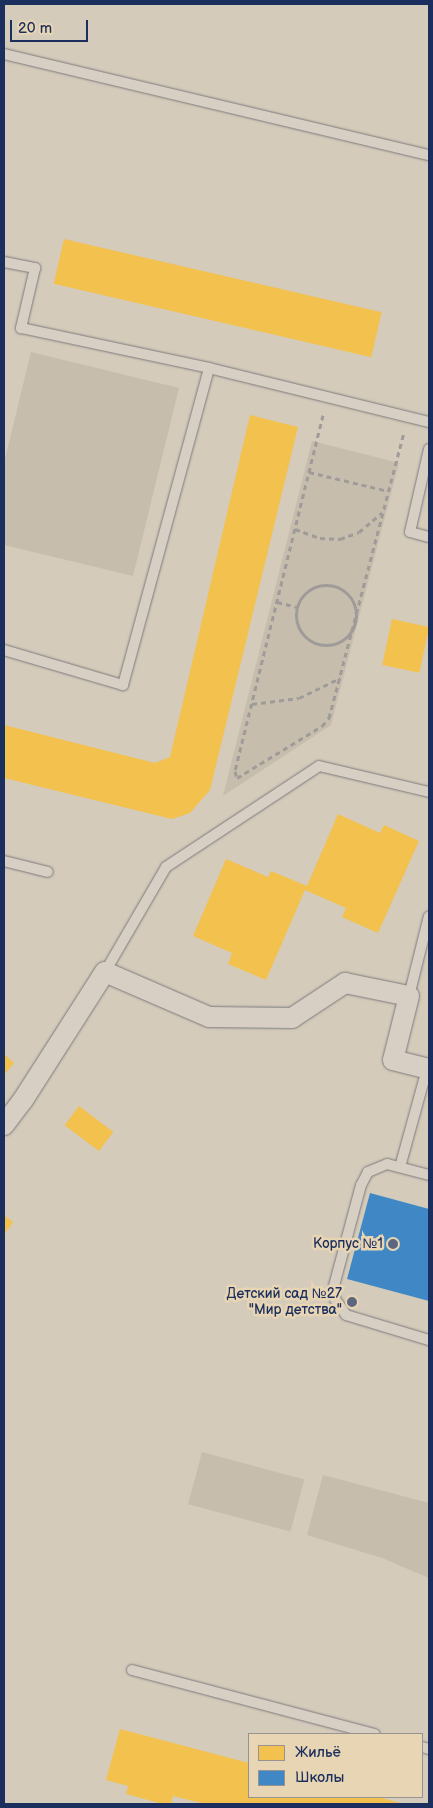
<!DOCTYPE html>
<html>
<head>
<meta charset="utf-8">
<style>
	body { margin:0 }
	#map { position:relative; width:433px; height:1808px; overflow:hidden; background:#d5cbbb; font-family:"Balsamiq Sans",sans-serif }
	div>[style] { position:absolute }
	.green>* { inset:0; background:#c7bdac; transform-origin:0 0 }
	.homes>* { inset:0; background:#f2c14e; transform-origin:0 0 }
	.schools>* { inset:0; background:#3f88c5 }
	.path>* { height:3px; margin-top:-1.5px; transform-origin:0; background:repeating-linear-gradient(90deg,#9e9b99 0 5px,transparent 0 9px) }
	.path>.ring { margin:-1.5px; padding:0; box-sizing:content-box; background:none; border:3px solid #9e9b99; border-radius:50% }
	.roads { filter:drop-shadow(0 0 1px #7b7a7c) drop-shadow(0 0 1px #7b7a7c) }
	.lane>* { height:10px; margin:-5px; padding:0 5px; transform-origin:5px; border-radius:5px; background:#d7cfc3 }
	.street>* { height:20px; margin:-10px; padding:0 10px; transform-origin:10px; border-radius:10px; background:#d7cfc3 }
	.dots>* { width:14px; height:14px; translate:-50% -50%; box-sizing:border-box; border:2px solid #e8d5b3; border-radius:50% }
	span { translate:-50% -50%; white-space:nowrap; text-align:center; line-height:1.15; -webkit-text-stroke:5px #e8d5b3; paint-order:stroke }
	.poi-label { font-size:14px; color:#1b2f5e }
	.right { translate:-100% -50%; text-align:right }
	.frame { position:absolute; inset:0; border:5px solid #1b2f5e; pointer-events:none }
	.legend { position:absolute; left:248px; top:1733px; width:175px; height:65px; box-sizing:border-box; background:#e8d5b3; border:1px solid #969391; margin:0; padding:6px 9px; list-style:none; font-size:15px; color:#1b2f5e }
	.legend li { display:flex; align-items:center; gap:10px; height:25px }
	.legend b { width:25px; border:1px solid #969391 }
	.scale { position:absolute; left:10px; top:20px; width:78px; height:22px; box-sizing:border-box; border:2px solid #1b2f5e; border-top:0; padding-left:6px; font-size:15px; line-height:18px; white-space:nowrap; color:#1b2f5e; -webkit-text-stroke:4px #e8d5b3; paint-order:stroke }
</style>
</head>
<body>
<div id="map">
	<div class="green">
		<div style="clip-path:polygon(31px 352px,179px 388px,133px 576px,4px 545px,4px 463px)"></div>
		<div style="clip-path:polygon(312px 441px,399px 463px,331px 725px,223px 796px)"></div>
		<div style="left:202px;top:1452px;width:106px;height:54px;rotate:15deg"></div>
		<div style="clip-path:polygon(323px 1475px,429px 1503px,429px 1578px,382px 1558px,307px 1535px)"></div>
	</div>
	<div class="homes">
		<div style="left:64px;top:239px;width:326px;height:46px;rotate:13deg"></div>
		<div style="clip-path:polygon(250px 415px,298px 427px,210px 790px,190px 813px,172px 819px,4px 778px,4px 725px,155px 763px,170px 757px)"></div>
		<div style="left:392px;top:619px;width:38px;height:47px;rotate:12deg"></div>
		<div style="clip-path:polygon(338px 814px,380px 833px,384px 825px,419px 841px,378px 933px,342px 917px,346px 908px,305px 890px,266px 980px,228px 964px,232px 953px,193px 936px,226px 859px,268px 877px,271px 871px,307px 886px)"></div>
		<div style="clip-path:polygon(4px 1054px,14px 1063px,4px 1075px)"></div>
		<div style="left:79px;top:1106px;width:43px;height:24px;rotate:37deg"></div>
		<div style="clip-path:polygon(4px 1215px,13px 1222px,4px 1235px)"></div>
		<div style="clip-path:polygon(120px 1729px,249px 1763px,249px 1797px,378px 1797px,404px 1804px,205px 1804px,173px 1796px,171px 1804px,163px 1804px,126px 1794px,128px 1786px,106px 1780px)"></div>
	</div>
	<div class="schools">
		<div style="clip-path:polygon(370px 1193px,429px 1209px,429px 1301px,347px 1279px)"></div>
	</div>
	<div class="path">
		<div style="left:323px;top:415px;width:367px;rotate:103.9deg"></div>
		<div style="left:235px;top:771px;width:7px;rotate:74deg"></div>
		<div style="left:237px;top:778px;width:100px;rotate:-31.5deg"></div>
		<div style="left:322px;top:726px;width:11px;rotate:-49deg"></div>
		<div style="left:329px;top:718px;width:293px;rotate:-75.3deg"></div>
		<div style="left:309px;top:472px;width:81px;rotate:13.5deg"></div>
		<div style="left:295px;top:529px;width:27px;rotate:20deg"></div>
		<div style="left:320px;top:538px;width:20px;rotate:3deg"></div>
		<div style="left:340px;top:539px;width:20px;rotate:-20deg"></div>
		<div style="left:359px;top:532px;width:30px;rotate:-40deg"></div>
		<div class="ring" style="left:296px;top:585px;width:57px;height:57px"></div>
		<div style="left:277px;top:602px;width:21px;rotate:14deg"></div>
		<div style="left:252px;top:704px;width:47px;rotate:-7.3deg"></div>
		<div style="left:299px;top:698px;width:46px;rotate:-26deg"></div>
	</div>
	<div class="roads">
		<div class="lane">
			<div style="left:4px;top:54px;width:437px;rotate:13.4deg"></div>
			<div style="left:4px;top:262px;width:32px;rotate:11deg"></div>
			<div style="left:35px;top:268px;width:62px;rotate:103.1deg"></div>
			<div style="left:21px;top:328px;width:192px;rotate:12deg"></div>
			<div style="left:209px;top:368px;width:227px;rotate:13.8deg"></div>
			<div style="left:429px;top:449px;width:85px;rotate:102.9deg"></div>
			<div style="left:410px;top:532px;width:20px;rotate:15deg"></div>
			<div style="left:4px;top:650px;width:124px;rotate:16.4deg"></div>
			<div style="left:123px;top:685px;width:328px;rotate:-74.8deg"></div>
			<div style="left:4px;top:861px;width:45px;rotate:14deg"></div>
			<div style="left:105px;top:972px;width:121px;rotate:-59.8deg"></div>
			<div style="left:166px;top:867px;width:183px;rotate:-33.4deg"></div>
			<div style="left:319px;top:766px;width:113px;rotate:13.3deg"></div>
			<div style="left:409px;top:996px;width:82px;rotate:-76deg"></div>
			<div style="left:400px;top:1167px;width:102px;rotate:-74.6deg"></div>
			<div style="left:429px;top:1175px;width:43px;rotate:-165.3deg"></div>
			<div style="left:387px;top:1164px;width:21px;rotate:157deg"></div>
			<div style="left:368px;top:1172px;width:15px;rotate:118deg"></div>
			<div style="left:361px;top:1185px;width:105px;rotate:105deg"></div>
			<div style="left:334px;top:1286px;width:13px;rotate:86deg"></div>
			<div style="left:335px;top:1299px;width:19px;rotate:55deg"></div>
			<div style="left:346px;top:1315px;width:87px;rotate:16.8deg"></div>
			<div style="left:132px;top:1670px;width:251px;rotate:14.8deg"></div>
			<div style="left:422px;top:1747px;width:7px;rotate:16deg"></div>
		</div>
		<div class="street">
			<div style="left:4px;top:1125px;width:31px;rotate:-53deg"></div>
			<div style="left:23px;top:1100px;width:152px;rotate:-57.4deg"></div>
			<div style="left:105px;top:972px;width:113px;rotate:23.4deg"></div>
			<div style="left:209px;top:1017px;width:83px;rotate:0.7deg"></div>
			<div style="left:292px;top:1018px;width:64px;rotate:-33.4deg"></div>
			<div style="left:345px;top:983px;width:65px;rotate:11.5deg"></div>
			<div style="left:409px;top:996px;width:66px;rotate:104deg"></div>
			<div style="left:393px;top:1060px;width:37px;rotate:14deg"></div>
		</div>
	</div>
	<div class="dots">
		<div style="left:393px;top:1244px;background:#5c667f"></div>
		<div style="left:352px;top:1302px;background:#5c667f"></div>
	</div>
	<div class="poi-label">
		<span class="right" style="left:383px;top:1244px">Корпус №1</span>
		<span class="right" style="left:342px;top:1302px">Детский сад №27<br>"Мир детства"</span>
	</div>
	<div class="frame"></div>
	<ul class="legend">
	<li><b style="height:14px;background:#f2c14e"></b>Жильё</li>
	<li><b style="height:14px;background:#3f88c5"></b>Школы</li>
	</ul>
	<div class="scale">20 m</div>
</div>
</body>
</html>
